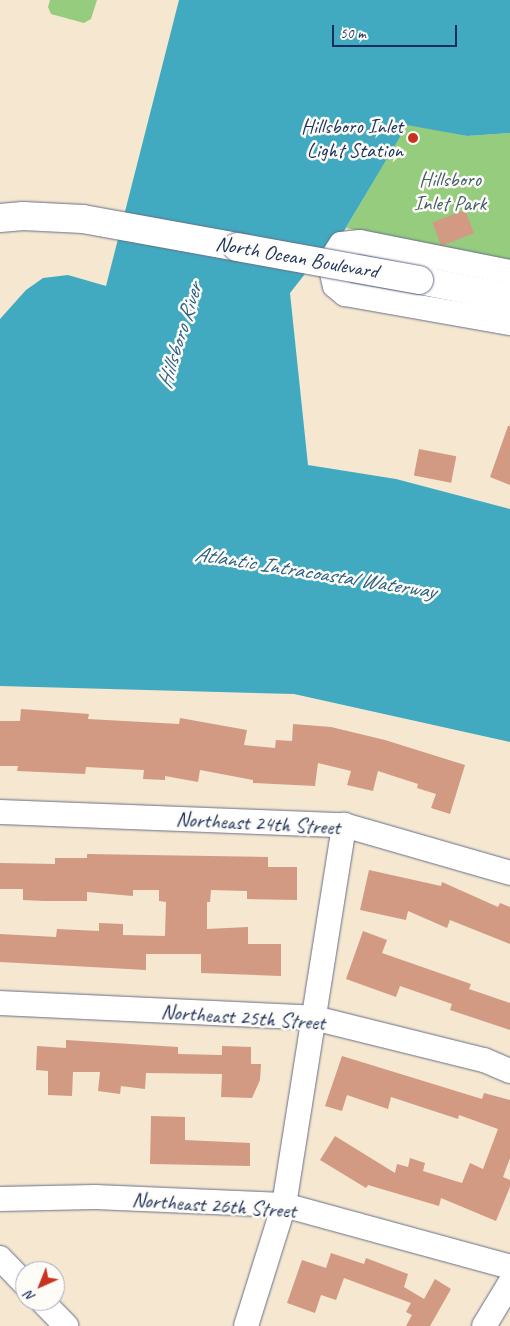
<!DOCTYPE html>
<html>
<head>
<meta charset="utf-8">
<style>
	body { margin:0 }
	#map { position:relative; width:510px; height:1326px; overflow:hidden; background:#f5e7d0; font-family:Caveat,sans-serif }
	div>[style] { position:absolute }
	.green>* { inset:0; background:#96cc7e }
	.water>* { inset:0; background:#41aac1 }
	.building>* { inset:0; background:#d39a83; transform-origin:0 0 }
	.roads { filter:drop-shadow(0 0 1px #676f86) drop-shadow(0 0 1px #676f86) }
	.minor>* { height:24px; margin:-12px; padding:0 12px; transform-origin:12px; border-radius:12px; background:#fff }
	.major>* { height:28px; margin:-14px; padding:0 14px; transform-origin:14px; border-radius:14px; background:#fff }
	.bridges { filter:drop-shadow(0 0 1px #676f86) drop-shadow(0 0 1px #676f86) }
	.major-bridge>* { height:28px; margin:-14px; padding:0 14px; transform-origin:14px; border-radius:14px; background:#fff }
	.dots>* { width:14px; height:14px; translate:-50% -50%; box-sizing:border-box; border:2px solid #fdfcf7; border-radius:50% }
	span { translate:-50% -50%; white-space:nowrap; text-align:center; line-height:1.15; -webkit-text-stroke:5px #fdfcf7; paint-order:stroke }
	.poi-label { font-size:21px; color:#1b2f5e }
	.right { translate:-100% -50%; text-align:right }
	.park-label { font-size:21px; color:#405e68 }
	.street-label { font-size:21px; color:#1b2f5e }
	.water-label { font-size:22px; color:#2a6086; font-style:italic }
	.north { position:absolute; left:15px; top:1261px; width:50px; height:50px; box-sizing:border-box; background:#fdfcf7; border:1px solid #a3aaba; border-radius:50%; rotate:224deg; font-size:14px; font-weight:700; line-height:20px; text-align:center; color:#1b2f5e }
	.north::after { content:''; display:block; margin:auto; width:18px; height:22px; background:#c8321e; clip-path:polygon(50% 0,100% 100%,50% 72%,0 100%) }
	.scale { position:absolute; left:332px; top:25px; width:125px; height:22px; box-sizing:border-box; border:2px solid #1b2f5e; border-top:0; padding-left:6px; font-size:15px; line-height:18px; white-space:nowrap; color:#1b2f5e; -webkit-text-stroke:4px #fdfcf7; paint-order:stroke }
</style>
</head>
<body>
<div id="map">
	<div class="green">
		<div style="clip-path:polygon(50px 0,97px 0,91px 19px,84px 23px,51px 14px,48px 7px)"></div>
		<div style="clip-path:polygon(407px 124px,467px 136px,510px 133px,510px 261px,346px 228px)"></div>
	</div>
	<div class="water">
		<div style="clip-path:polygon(179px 0,510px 0,510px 133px,467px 136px,407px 125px,341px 236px,327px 246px,290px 293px,308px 465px,396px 479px,510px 509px,510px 742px,294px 694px,0 686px,0 319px,26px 290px,43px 278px,68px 275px,106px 286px)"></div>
	</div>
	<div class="building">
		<div style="left:465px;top:210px;width:25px;height:35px;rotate:69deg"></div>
		<div style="clip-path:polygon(508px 426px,510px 426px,510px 485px,490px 477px)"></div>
		<div style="left:419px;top:449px;width:38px;height:27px;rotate:11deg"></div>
		<div style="clip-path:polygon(21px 709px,89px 714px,88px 719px,179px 724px,180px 718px,247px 730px,244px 745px,275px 748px,276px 740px,292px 741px,293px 724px,331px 727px,385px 740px,465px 765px,450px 814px,431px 808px,436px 794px,417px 788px,418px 784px,378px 771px,373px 791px,347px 785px,351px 771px,318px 763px,315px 786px,253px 783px,253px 780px,200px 770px,198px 782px,165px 776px,165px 780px,143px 779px,144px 770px,86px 767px,85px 774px,17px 771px,18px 766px,0 766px,0 721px,20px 721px)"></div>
		<div style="clip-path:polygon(87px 854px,268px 857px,268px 867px,297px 867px,297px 900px,247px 899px,247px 891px,211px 890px,210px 902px,207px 902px,207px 929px,248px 927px,248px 944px,281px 944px,281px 976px,201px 973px,201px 954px,146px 954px,146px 970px,0 962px,0 934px,56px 937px,57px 929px,99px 931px,99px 923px,123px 924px,123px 935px,165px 936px,166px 902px,159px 901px,159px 890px,133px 890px,133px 896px,87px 892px,87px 901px,44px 901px,23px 900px,23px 889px,0 889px,0 863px,55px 864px,55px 858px,87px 858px)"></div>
		<div style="clip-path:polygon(369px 870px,441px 886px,442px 882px,498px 907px,500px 903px,510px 907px,510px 944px,450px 920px,447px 928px,408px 911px,406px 920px,360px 910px)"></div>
		<div style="clip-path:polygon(363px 931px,387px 940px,382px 953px,471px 984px,469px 989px,510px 1003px,510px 1030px,450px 1010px,452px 1004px,400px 986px,396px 997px,346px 979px)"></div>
		<div style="clip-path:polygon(66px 1040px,178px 1047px,178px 1054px,222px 1055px,222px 1046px,251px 1047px,251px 1064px,261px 1064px,260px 1080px,252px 1098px,221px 1097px,222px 1074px,146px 1073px,145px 1089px,121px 1086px,120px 1094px,98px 1091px,100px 1072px,73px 1072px,72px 1096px,48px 1095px,48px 1071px,36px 1070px,37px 1046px,66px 1048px)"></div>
		<div style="clip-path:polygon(342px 1056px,482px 1099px,484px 1093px,510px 1100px,510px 1158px,503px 1177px,510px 1180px,510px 1187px,496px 1221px,441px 1198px,439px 1206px,368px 1185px,366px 1188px,320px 1160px,335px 1136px,395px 1173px,397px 1164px,408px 1167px,410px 1158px,425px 1163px,423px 1171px,462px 1183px,470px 1163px,483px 1169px,498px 1129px,459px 1115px,458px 1119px,391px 1097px,388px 1109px,347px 1095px,342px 1111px,325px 1106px)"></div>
		<div style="clip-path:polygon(151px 1116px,185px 1117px,185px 1140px,250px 1143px,250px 1166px,150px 1164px)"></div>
		<div style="clip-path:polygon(331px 1253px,364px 1264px,366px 1258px,408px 1274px,404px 1287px,424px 1299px,435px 1279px,451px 1289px,430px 1326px,406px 1326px,412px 1315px,406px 1312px,411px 1303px,344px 1278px,336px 1300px,321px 1295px,315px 1313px,287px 1303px,302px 1260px,326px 1268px)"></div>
	</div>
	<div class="roads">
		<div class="minor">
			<div style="left:510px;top:272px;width:153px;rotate:-168.7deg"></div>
			<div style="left:360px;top:242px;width:19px;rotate:174deg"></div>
			<div style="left:341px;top:244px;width:17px;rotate:123deg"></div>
			<div style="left:332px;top:258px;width:11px;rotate:95deg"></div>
			<div style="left:331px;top:269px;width:17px;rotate:77deg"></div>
			<div style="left:335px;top:286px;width:13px;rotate:39deg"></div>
			<div style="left:345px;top:294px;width:168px;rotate:10deg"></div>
			<div style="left:0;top:812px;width:344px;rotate:2.2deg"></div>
			<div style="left:344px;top:825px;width:173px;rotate:16.1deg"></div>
			<div style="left:0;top:1003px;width:314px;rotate:2.7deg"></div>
			<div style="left:314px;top:1018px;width:175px;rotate:13.9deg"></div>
			<div style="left:484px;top:1060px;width:28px;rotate:23deg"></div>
			<div style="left:0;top:1199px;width:95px;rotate:-1.2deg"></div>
			<div style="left:95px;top:1197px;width:189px;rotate:2.4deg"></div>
			<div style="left:284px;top:1205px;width:234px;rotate:15.3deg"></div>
			<div style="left:0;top:1258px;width:36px;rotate:46deg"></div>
			<div style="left:42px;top:1301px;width:35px;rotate:46deg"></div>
			<div style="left:246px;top:1326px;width:127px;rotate:-72.6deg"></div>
			<div style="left:284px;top:1205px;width:385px;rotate:-81deg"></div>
			<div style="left:484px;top:1326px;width:50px;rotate:-58.8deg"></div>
		</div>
		<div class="major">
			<div style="left:0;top:218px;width:23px;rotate:-5deg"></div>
			<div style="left:23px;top:216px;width:60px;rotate:2.9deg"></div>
			<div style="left:83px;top:219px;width:157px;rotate:10.3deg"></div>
			<div style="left:419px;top:280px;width:93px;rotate:11.2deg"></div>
		</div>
	</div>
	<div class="bridges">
		<div class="major-bridge">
			<div style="left:237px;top:247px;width:185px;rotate:10.3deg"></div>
		</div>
	</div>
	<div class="dots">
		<div style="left:413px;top:138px;background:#c8321e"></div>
	</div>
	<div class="poi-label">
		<span class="right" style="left:403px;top:138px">Hillsboro Inlet<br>Light Station</span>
	</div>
	<div class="park-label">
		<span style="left:450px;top:191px">Hillsboro<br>Inlet Park</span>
	</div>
	<div class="street-label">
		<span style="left:297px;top:257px;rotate:10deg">North Ocean Boulevard</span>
		<span style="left:258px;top:823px;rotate:3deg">Northeast 24th Street</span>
		<span style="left:243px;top:1017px;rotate:4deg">Northeast 25th Street</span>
		<span style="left:214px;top:1205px;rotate:4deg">Northeast 26th Street</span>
	</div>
	<div class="water-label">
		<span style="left:180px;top:336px;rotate:-73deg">Hillsboro River</span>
		<span style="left:315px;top:573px;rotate:9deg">Atlantic Intracoastal Waterway</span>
	</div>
	<div class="north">N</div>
	<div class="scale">50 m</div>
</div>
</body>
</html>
